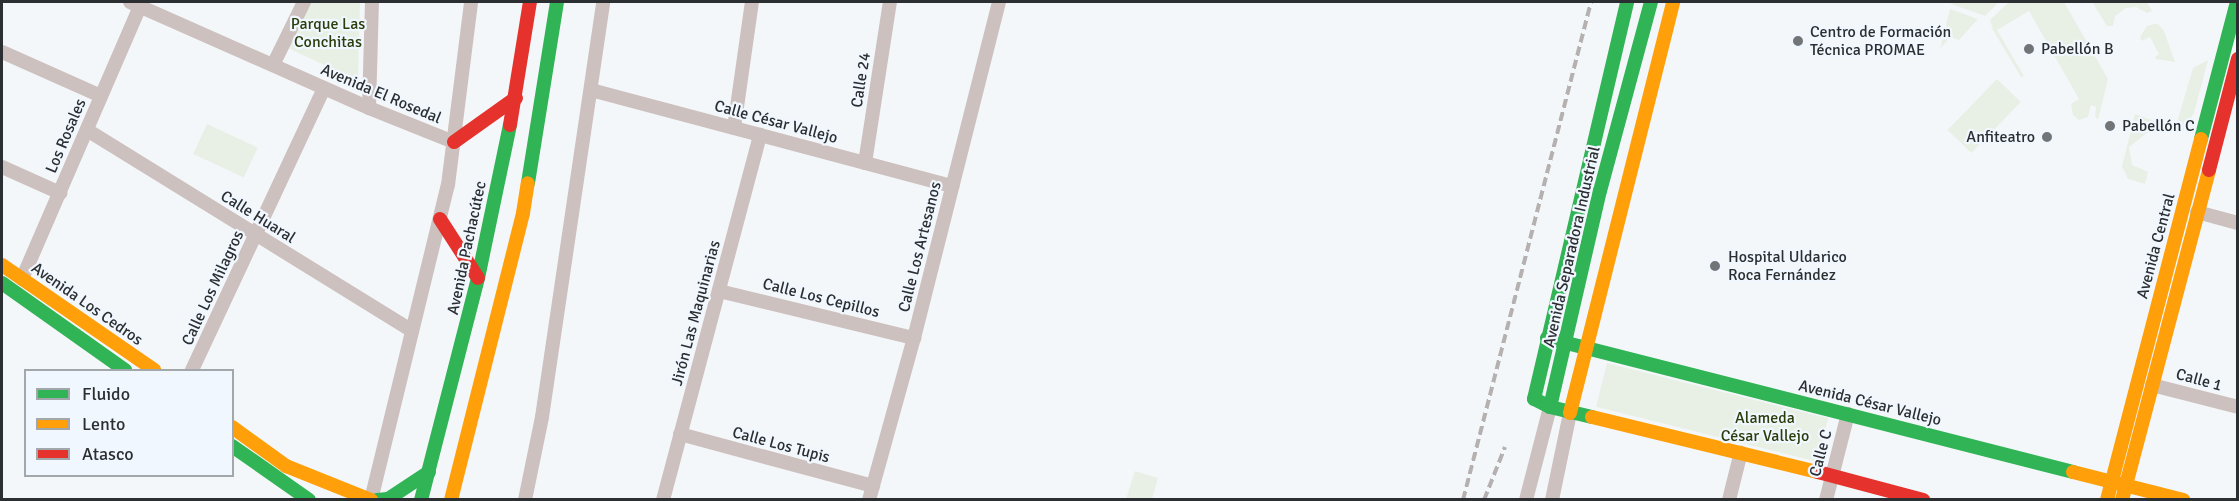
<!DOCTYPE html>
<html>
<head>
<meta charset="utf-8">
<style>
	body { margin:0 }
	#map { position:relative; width:2239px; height:501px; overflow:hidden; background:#f4f7fa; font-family:Signika,sans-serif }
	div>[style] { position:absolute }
	.green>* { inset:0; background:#e8f0e5; transform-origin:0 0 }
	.street>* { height:14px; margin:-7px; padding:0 7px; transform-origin:7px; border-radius:7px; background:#cdc1bf }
	.fast>* { height:14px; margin:-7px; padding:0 7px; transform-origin:7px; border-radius:7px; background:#30b455 }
	.slow>* { height:14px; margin:-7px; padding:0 7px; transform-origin:7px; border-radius:7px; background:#ff9f0a }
	.jam>* { height:14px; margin:-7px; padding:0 7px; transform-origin:7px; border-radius:7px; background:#e5322d }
	.rail>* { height:4px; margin-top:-2px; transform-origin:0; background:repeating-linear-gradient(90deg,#b5b1b0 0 9px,transparent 0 13.5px) }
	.dots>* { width:16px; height:16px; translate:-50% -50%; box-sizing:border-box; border:3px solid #f0f7fe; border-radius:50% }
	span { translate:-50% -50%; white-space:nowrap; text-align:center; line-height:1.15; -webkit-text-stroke:4.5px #f0f7fe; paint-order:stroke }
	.park-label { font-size:16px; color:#2c3d0c }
	.poi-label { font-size:16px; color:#2c2f31 }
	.left { translate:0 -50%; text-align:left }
	.right { translate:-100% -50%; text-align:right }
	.street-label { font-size:16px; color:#2c2f31 }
	.frame { position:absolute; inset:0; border:3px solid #2c2f31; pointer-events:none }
	.legend { position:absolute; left:24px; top:369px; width:210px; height:108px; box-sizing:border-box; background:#f0f7fe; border:2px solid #a2a7ac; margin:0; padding:8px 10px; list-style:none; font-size:18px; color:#2c2f31 }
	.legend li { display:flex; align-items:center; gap:12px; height:30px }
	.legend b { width:30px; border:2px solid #a2a7ac }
</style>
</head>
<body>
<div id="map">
	<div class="green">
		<div style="clip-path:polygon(309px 2px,360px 2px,358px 77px,356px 80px,288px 48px)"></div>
		<div style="clip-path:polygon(1952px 2px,1999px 2px,1985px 16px,1951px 4px)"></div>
		<div style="clip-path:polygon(2009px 2px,2064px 2px,2108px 79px,2098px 120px,2095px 116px,2096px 107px,2091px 105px,2088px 117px,2079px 120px,2073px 115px,2071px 104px,2079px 99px,2029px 11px,1997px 30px,2024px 76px,2021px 77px,1993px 30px,1990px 20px)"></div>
		<div style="clip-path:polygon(2092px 2px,2147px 2px,2152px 11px,2147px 13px,2136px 7px,2126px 8px,2115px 16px,2113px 26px,2107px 26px)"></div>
		<div style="clip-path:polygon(1950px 9px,1978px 19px,1959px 40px,1950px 37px,1940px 49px)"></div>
		<div style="clip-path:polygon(2154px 24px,2158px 24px,2164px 31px,2175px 62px,2156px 59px,2155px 57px,2159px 54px,2150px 37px,2142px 41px,2140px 37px,2147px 26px)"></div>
		<div style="clip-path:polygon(2208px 60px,2194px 113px,2183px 131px,2175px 129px,2193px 68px)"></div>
		<div style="left:1997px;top:79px;width:33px;height:71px;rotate:44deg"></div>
		<div style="clip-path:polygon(2135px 114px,2160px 123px,2129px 147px,2132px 165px,2148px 172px,2145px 184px,2128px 179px,2122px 166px)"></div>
		<div style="left:207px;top:124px;width:56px;height:33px;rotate:25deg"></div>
		<div style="left:1607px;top:363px;width:228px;height:45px;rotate:14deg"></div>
		<div style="clip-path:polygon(1135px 471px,1158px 478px,1152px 499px,1126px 499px)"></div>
	</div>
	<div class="street">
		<div style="left:130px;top:2px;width:261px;rotate:23.9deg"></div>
		<div style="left:369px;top:108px;width:92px;rotate:21.8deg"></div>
		<div style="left:2px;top:52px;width:108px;rotate:24deg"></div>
		<div style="left:273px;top:65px;width:70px;rotate:-63.8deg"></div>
		<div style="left:591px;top:90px;width:374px;rotate:14.9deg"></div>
		<div style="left:369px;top:108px;width:106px;rotate:-88.4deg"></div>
		<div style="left:734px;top:128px;width:127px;rotate:-81.9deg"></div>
		<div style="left:87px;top:130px;width:382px;rotate:31.7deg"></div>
		<div style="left:865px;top:163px;width:163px;rotate:-81.2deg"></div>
		<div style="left:2px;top:167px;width:64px;rotate:24.1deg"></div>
		<div style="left:2197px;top:212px;width:42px;rotate:15deg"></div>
		<div style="left:22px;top:279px;width:297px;rotate:-66.6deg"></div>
		<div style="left:719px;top:291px;width:201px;rotate:13.6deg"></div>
		<div style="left:192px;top:370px;width:311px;rotate:-64.9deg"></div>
		<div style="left:2152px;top:385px;width:89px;rotate:14.3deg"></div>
		<div style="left:680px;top:434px;width:200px;rotate:15.1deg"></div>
		<div style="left:371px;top:500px;width:324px;rotate:-76.3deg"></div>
		<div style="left:448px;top:185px;width:184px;rotate:-82.8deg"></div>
		<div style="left:525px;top:500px;width:85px;rotate:-78.4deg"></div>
		<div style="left:542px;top:417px;width:419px;rotate:-81.6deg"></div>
		<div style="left:663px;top:500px;width:378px;rotate:-75.1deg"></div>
		<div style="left:869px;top:500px;width:168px;rotate:-74.5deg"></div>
		<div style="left:914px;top:338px;width:347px;rotate:-75.8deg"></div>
		<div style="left:1526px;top:500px;width:96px;rotate:-75.5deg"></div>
		<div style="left:1552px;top:500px;width:89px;rotate:-78.3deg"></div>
		<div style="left:1729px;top:500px;width:49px;rotate:-76deg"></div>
		<div style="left:1826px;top:500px;width:89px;rotate:-75.7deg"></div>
	</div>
	<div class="fast">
		<div style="left:2201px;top:139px;width:142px;rotate:-75.3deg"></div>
		<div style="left:528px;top:183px;width:183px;rotate:-80.9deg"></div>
		<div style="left:2px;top:283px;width:151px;rotate:35.3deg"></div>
		<div style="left:1547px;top:338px;width:543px;rotate:14.29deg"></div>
		<div style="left:1550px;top:407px;width:222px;rotate:-77deg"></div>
		<div style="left:1600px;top:191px;width:196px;rotate:-74.9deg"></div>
		<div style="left:1592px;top:417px;width:43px;rotate:-166.6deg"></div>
		<div style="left:1550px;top:407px;width:18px;rotate:-153deg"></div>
		<div style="left:1534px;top:399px;width:408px;rotate:-76.8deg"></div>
		<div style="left:232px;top:446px;width:94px;rotate:35deg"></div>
		<div style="left:377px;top:500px;width:11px;rotate:-5deg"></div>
		<div style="left:388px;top:499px;width:49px;rotate:-33.4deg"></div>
		<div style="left:421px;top:500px;width:229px;rotate:-75.6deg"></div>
		<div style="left:478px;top:278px;width:156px;rotate:-78.2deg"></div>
	</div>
	<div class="slow">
		<div style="left:2px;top:265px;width:185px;rotate:34.6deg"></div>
		<div style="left:1570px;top:413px;width:424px;rotate:-75.9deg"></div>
		<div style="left:1592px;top:417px;width:233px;rotate:13.7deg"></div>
		<div style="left:232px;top:427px;width:67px;rotate:35.8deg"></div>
		<div style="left:286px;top:466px;width:92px;rotate:21.8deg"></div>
		<div style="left:2073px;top:472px;width:114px;rotate:14.2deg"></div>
		<div style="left:451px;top:500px;width:296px;rotate:-75.9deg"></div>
		<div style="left:523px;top:213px;width:30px;rotate:-81deg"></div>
		<div style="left:2107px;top:500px;width:373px;rotate:-75.4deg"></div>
		<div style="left:2122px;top:500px;width:341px;rotate:-75.2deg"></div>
	</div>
	<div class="jam">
		<div style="left:510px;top:125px;width:125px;rotate:-80.8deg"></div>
		<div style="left:454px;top:142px;width:76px;rotate:-35.4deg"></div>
		<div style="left:2209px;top:170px;width:115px;rotate:-75.4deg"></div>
		<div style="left:440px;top:219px;width:70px;rotate:57.2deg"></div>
		<div style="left:1818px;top:472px;width:109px;rotate:14.9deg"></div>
	</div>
	<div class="rail">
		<div style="left:1463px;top:500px;width:514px;rotate:-75.59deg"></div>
		<div style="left:1484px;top:500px;width:57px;rotate:-68.4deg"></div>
	</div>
	<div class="dots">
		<div style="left:1798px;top:41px;background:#727577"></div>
		<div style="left:2029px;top:49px;background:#727577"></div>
		<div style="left:2110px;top:126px;background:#727577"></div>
		<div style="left:2047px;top:137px;background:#727577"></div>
		<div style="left:1715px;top:266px;background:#727577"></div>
	</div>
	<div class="park-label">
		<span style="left:328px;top:33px">Parque Las<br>Conchitas</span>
		<span style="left:1765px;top:427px">Alameda<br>César Vallejo</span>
	</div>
	<div class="poi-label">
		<span class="left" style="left:1810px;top:41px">Centro de Formación<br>Técnica PROMAE</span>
		<span class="left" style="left:2041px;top:49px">Pabellón B</span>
		<span class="left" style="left:2122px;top:126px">Pabellón C</span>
		<span class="right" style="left:2035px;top:137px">Anfiteatro</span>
		<span class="left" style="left:1728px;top:266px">Hospital Uldarico<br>Roca Fernández</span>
	</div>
	<div class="street-label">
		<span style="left:861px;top:80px;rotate:-81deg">Calle 24</span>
		<span style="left:381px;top:94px;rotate:23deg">Avenida El Rosedal</span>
		<span style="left:776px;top:122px;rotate:15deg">Calle César Vallejo</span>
		<span style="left:66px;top:136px;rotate:-67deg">Los Rosales</span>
		<span style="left:258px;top:217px;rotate:32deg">Calle Huaral</span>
		<span style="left:2156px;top:246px;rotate:-75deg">Avenida Central</span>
		<span style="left:920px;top:247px;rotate:-76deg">Calle Los Artesanos</span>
		<span style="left:1572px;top:247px;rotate:-77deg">Avenida Separadora Industrial</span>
		<span style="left:467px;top:248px;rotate:-78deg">Avenida Pachacútec</span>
		<span style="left:213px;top:288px;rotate:-65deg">Calle Los Milagros</span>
		<span style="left:821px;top:298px;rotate:14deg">Calle Los Cepillos</span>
		<span style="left:87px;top:304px;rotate:35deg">Avenida Los Cedros</span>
		<span style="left:696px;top:313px;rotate:-75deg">Jirón Las Maquinarias</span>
		<span style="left:2199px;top:380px;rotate:15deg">Calle 1</span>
		<span style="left:1870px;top:403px;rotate:14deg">Avenida César Vallejo</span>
		<span style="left:781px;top:445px;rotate:15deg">Calle Los Tupis</span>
		<span style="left:1821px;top:453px;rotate:-75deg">Calle C</span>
	</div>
	<div class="frame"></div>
	<ul class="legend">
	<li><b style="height:8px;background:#30b455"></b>Fluido</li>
	<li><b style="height:8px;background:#ff9f0a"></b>Lento</li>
	<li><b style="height:8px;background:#e5322d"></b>Atasco</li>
	</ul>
</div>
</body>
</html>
